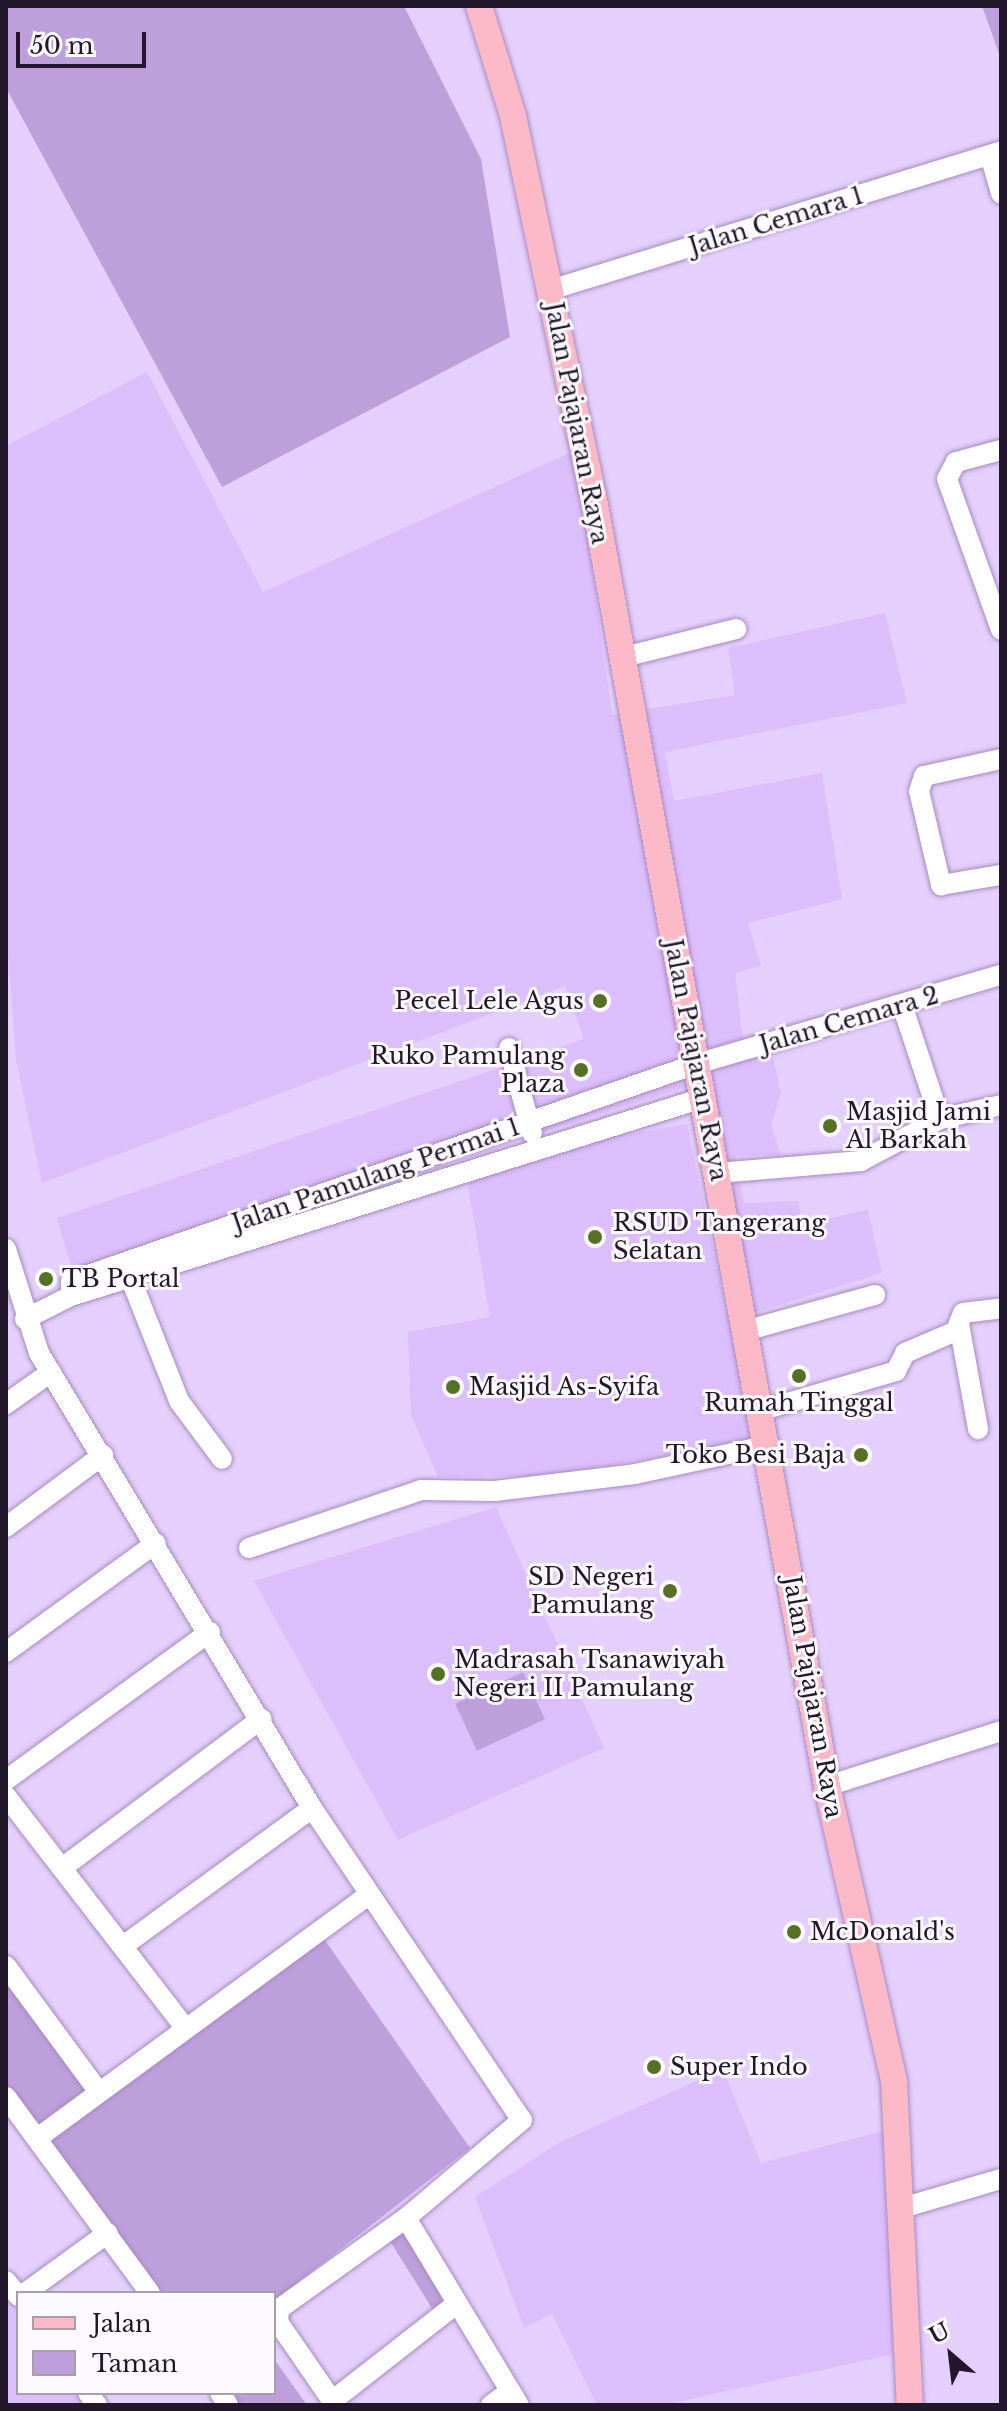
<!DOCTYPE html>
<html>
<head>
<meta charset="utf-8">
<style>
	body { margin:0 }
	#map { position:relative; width:1007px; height:2411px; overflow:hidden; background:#e5cffc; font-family:"Libre Baskerville",serif }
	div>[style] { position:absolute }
	.built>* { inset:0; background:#ddbefc }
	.green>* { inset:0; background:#bd9fdc; transform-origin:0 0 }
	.roads { filter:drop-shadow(0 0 2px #a68bc0) drop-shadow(0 0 2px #a68bc0) }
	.minor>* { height:20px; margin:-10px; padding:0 10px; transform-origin:10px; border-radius:10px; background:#fff }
	.major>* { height:26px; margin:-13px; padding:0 13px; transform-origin:13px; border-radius:13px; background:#fbb9c7 }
	.dots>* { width:22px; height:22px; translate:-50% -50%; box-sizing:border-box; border:4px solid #fcf9ff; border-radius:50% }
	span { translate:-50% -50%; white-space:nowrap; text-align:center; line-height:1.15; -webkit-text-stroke:6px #fcf9ff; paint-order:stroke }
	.street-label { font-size:24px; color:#22172b }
	.poi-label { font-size:24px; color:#22172b }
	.right { translate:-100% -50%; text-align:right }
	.left { translate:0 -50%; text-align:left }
	.frame { position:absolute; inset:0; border:8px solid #22172b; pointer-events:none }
	.legend { position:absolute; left:16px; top:2291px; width:260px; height:104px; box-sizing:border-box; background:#fcf9ff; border:2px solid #a59faa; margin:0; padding:10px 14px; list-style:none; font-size:24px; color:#22172b }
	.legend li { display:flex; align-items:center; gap:16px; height:40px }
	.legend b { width:40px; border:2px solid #a59faa }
	.north { position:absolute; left:911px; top:2315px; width:80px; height:80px; -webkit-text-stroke:6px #fcf9ff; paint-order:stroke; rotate:332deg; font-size:22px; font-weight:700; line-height:32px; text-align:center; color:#22172b }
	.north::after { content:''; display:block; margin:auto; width:28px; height:36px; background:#22172b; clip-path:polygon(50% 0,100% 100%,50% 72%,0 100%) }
	.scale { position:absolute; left:16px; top:32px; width:130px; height:36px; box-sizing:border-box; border:4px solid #22172b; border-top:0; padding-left:10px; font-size:24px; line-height:28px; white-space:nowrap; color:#22172b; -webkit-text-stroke:6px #fcf9ff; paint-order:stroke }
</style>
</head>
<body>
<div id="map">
	<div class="built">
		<div style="clip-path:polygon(147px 372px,263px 592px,576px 450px,612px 715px,735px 695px,728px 648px,885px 613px,907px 703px,665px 752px,674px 801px,822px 773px,842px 899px,748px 923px,761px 966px,735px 973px,743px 1038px,767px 1029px,781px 1093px,771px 1125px,781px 1155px,735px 1156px,744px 1203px,798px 1201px,803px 1224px,868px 1210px,882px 1273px,754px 1313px,686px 1087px,75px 1281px,57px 1218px,584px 1039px,565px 986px,42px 1183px,16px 1060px,6px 925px,6px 446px)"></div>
		<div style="clip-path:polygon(687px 1124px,754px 1441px,544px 1476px,438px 1477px,411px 1415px,408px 1332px,490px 1317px,464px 1162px)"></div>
		<div style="clip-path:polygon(496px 1507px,604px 1748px,398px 1840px,254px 1581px)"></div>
		<div style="clip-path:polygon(723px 2069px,761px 2163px,887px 2130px,899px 2353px,664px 2405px,597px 2405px,552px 2314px,524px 2328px,475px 2197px,560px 2142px)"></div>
		<div style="clip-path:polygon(18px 2298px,18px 2393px,88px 2393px,97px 2405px,6px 2405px,6px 2307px)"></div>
	</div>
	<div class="green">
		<div style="clip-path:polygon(6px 6px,404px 6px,481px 159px,510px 337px,222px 487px,6px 88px)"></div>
		<div style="clip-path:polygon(982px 6px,1001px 6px,1001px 59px)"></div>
		<div style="left:523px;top:1672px;width:52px;height:75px;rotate:65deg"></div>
		<div style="clip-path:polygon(320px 1933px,470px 2148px,274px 2301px,274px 2293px,159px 2293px,6px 2088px,6px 1969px,104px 2091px)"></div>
		<div style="clip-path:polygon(406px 2218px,456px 2304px,438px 2318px,385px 2233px)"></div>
		<div style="clip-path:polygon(274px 2359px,307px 2405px,239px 2405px,230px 2393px,274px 2393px)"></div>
	</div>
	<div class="roads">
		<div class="minor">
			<div style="left:990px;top:155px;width:40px;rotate:74deg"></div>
			<div style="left:550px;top:290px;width:472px;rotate:-17.1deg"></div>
			<div style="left:1001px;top:450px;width:47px;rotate:165.1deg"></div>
			<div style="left:956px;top:462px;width:19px;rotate:118deg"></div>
			<div style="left:947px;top:479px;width:160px;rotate:70.3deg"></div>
			<div style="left:620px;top:658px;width:120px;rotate:-14deg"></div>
			<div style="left:1001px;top:759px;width:79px;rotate:167.6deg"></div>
			<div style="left:924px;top:776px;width:16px;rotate:108deg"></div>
			<div style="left:919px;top:791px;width:97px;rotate:76.8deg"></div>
			<div style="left:941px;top:885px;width:61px;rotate:-9.5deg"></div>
			<div style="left:902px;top:1005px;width:120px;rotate:71.6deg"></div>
			<div style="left:509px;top:1048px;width:88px;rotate:74.9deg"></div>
			<div style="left:718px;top:1173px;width:144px;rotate:-4.8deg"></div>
			<div style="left:861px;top:1161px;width:89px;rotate:-28deg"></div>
			<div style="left:940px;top:1119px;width:63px;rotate:-12.9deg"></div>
			<div style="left:6px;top:1249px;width:109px;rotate:72.4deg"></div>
			<div style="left:39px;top:1353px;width:531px;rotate:59.04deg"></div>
			<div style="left:312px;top:1808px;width:376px;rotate:56.1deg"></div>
			<div style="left:522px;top:2120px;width:152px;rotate:139.8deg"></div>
			<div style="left:406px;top:2218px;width:156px;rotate:144.4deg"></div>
			<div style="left:279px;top:2309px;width:13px;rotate:94deg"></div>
			<div style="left:278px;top:2322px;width:101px;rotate:55.5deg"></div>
			<div style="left:130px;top:1277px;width:133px;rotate:68.4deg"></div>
			<div style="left:179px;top:1401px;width:72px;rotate:53.4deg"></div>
			<div style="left:71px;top:1296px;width:15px;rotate:-90deg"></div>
			<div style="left:71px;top:1281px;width:662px;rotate:-19.15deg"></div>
			<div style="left:696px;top:1064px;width:318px;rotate:-16.3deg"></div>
			<div style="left:25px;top:1319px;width:51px;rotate:-26.6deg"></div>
			<div style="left:71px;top:1296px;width:662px;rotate:-17.4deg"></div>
			<div style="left:959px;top:1324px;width:107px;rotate:79.7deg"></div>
			<div style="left:748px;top:1330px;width:132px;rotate:-15.4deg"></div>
			<div style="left:6px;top:1404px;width:55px;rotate:-35.4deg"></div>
			<div style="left:763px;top:1410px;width:139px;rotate:-16.3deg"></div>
			<div style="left:896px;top:1371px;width:20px;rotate:-63deg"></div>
			<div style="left:905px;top:1353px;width:56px;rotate:-23.3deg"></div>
			<div style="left:956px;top:1331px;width:19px;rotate:-69deg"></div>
			<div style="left:963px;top:1313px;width:38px;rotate:-7deg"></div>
			<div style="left:6px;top:1527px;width:121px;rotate:-36.6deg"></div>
			<div style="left:249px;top:1548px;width:182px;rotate:-18.6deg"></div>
			<div style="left:421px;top:1490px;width:74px;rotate:0.8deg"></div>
			<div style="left:495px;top:1491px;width:141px;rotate:-6.9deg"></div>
			<div style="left:635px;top:1474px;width:138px;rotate:-12.1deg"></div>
			<div style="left:6px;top:1652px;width:185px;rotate:-36deg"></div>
			<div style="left:6px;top:1780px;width:252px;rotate:-36deg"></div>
			<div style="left:827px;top:1786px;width:182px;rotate:-17.5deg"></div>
			<div style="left:6px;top:1796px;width:294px;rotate:52.3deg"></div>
			<div style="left:62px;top:1868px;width:249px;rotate:-36.8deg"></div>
			<div style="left:123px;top:1946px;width:234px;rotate:-36.1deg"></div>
			<div style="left:6px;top:1966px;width:157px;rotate:53.6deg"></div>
			<div style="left:6px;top:2097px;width:243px;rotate:53.7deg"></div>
			<div style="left:39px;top:2137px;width:409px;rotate:-36.3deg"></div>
			<div style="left:905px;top:2207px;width:100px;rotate:-16.3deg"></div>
			<div style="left:406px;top:2218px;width:218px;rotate:58.9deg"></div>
			<div style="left:6px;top:2281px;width:19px;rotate:51deg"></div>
			<div style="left:25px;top:2293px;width:102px;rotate:-35.9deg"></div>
			<div style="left:88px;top:2393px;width:15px;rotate:53deg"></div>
			<div style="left:220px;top:2393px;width:14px;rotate:56deg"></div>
			<div style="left:332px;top:2401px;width:157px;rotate:-38deg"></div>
			<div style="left:491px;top:2405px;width:24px;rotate:-36deg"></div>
		</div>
		<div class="major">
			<div style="left:479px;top:6px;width:115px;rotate:72.8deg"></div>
			<div style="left:513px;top:116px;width:386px;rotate:78.1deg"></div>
			<div style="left:593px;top:494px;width:1313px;rotate:79.73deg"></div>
			<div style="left:827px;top:1786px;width:303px;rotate:77.2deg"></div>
			<div style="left:894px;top:2082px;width:323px;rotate:87.2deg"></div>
		</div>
	</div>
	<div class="dots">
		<div style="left:600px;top:1001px;background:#557125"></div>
		<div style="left:581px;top:1070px;background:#557125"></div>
		<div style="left:830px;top:1126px;background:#557125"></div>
		<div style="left:595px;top:1237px;background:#557125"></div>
		<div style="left:46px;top:1279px;background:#557125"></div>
		<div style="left:799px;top:1376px;background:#557125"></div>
		<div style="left:453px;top:1387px;background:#557125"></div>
		<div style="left:861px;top:1455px;background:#557125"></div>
		<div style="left:670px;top:1591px;background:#557125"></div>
		<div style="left:438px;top:1674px;background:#557125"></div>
		<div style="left:794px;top:1932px;background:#557125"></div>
		<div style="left:654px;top:2067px;background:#557125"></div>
	</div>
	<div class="street-label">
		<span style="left:776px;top:221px;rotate:-17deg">Jalan Cemara 1</span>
		<span style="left:577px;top:423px;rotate:79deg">Jalan Pajajaran Raya</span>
		<span style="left:849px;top:1020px;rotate:-16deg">Jalan Cemara 2</span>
		<span style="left:696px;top:1060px;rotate:79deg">Jalan Pajajaran Raya</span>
		<span style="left:376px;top:1175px;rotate:-19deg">Jalan Pamulang Permai 1</span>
		<span style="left:813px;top:1697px;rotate:80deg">Jalan Pajajaran Raya</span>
	</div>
	<div class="poi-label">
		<span class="right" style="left:584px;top:1001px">Pecel Lele Agus</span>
		<span class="right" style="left:565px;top:1070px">Ruko Pamulang<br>Plaza</span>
		<span class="left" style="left:846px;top:1126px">Masjid Jami<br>Al Barkah</span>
		<span class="left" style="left:613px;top:1237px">RSUD Tangerang<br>Selatan</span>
		<span class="left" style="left:62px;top:1279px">TB Portal</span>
		<span class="left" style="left:469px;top:1387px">Masjid As-Syifa</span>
		<span style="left:799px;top:1403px">Rumah Tinggal</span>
		<span class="right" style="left:845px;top:1455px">Toko Besi Baja</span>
		<span class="right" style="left:654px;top:1591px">SD Negeri<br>Pamulang</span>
		<span class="left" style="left:454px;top:1674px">Madrasah Tsanawiyah<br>Negeri II Pamulang</span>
		<span class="left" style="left:810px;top:1932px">McDonald's</span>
		<span class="left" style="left:670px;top:2067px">Super Indo</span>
	</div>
	<div class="frame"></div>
	<ul class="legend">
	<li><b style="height:10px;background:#fbb9c7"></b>Jalan</li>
	<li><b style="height:22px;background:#bd9fdc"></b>Taman</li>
	</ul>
	<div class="north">U</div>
	<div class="scale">50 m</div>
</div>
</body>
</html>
